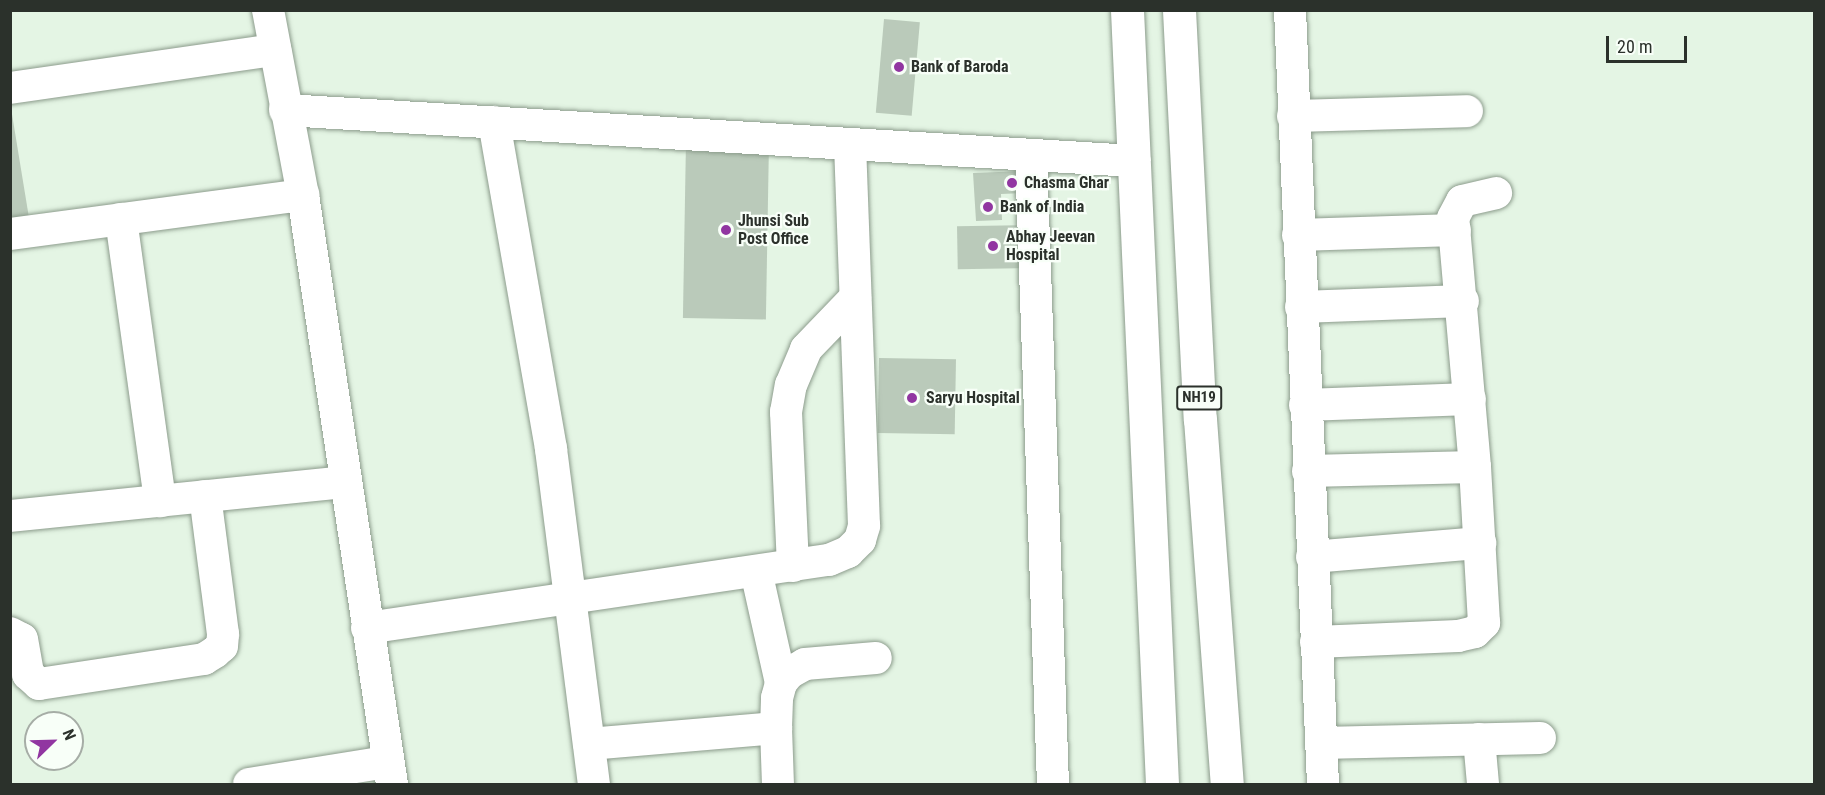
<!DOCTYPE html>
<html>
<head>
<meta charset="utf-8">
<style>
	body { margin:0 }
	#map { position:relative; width:1825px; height:795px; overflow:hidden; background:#e4f5e4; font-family:"Roboto Condensed",sans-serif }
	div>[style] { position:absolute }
	.building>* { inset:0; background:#bacaba; transform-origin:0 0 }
	.roads { filter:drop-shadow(0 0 2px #8c9c8c) drop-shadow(0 0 2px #8c9c8c) }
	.street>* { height:32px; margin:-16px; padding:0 16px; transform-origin:16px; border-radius:16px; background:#fff }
	.highway>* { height:33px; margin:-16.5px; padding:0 16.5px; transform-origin:16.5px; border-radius:16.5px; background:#fff }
	.dots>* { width:16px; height:16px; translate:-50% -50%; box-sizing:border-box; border:3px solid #f8fff8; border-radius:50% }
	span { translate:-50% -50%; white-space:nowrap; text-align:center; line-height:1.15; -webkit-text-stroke:4.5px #f8fff8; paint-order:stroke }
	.shield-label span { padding:2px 4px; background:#f8fff8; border:2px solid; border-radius:4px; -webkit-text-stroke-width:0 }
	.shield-label { font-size:15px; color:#2b312b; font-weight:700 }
	.poi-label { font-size:16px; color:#2b312b; font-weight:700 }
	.left { translate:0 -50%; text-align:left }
	.frame { position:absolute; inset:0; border:12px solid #2b312b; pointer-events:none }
	.north { position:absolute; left:24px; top:711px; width:60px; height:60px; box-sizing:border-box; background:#f8fff8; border:2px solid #a6ada6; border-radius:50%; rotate:67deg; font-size:16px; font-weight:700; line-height:24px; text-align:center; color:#2b312b }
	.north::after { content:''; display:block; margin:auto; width:21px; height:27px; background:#9136a1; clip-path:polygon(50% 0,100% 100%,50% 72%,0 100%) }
	.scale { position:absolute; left:1606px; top:36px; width:81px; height:27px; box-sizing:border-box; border:3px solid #2b312b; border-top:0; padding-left:8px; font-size:18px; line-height:21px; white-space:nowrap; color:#2b312b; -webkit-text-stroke:4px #f8fff8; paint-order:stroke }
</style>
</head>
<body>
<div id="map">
	<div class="building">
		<div style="left:884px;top:19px;width:36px;height:94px;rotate:5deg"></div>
		<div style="clip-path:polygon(10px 102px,30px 224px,10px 227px)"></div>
		<div style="left:686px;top:141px;width:83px;height:177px;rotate:1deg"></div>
		<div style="clip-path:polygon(1023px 171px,1024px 193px,1001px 194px,1002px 220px,976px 221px,973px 173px)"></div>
		<div style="left:1028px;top:225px;width:43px;height:71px;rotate:89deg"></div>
		<div style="left:879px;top:358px;width:77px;height:75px;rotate:1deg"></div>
	</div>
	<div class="roads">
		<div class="street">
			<div style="left:268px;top:10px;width:188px;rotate:79.3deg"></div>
			<div style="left:303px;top:195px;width:596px;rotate:81.41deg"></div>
			<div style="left:1290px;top:10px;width:775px;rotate:87.56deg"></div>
			<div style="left:10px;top:88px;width:268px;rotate:-8.2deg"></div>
			<div style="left:285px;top:110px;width:851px;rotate:3.44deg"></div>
			<div style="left:1293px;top:116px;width:174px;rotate:-1.6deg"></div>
			<div style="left:494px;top:122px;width:332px;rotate:80.1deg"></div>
			<div style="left:551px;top:449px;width:338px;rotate:82.7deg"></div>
			<div style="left:1031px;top:155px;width:629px;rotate:88deg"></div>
			<div style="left:121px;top:219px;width:285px;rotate:82.1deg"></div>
			<div style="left:10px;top:234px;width:296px;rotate:-7.6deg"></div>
			<div style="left:1298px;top:235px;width:157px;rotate:-1.8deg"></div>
			<div style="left:1301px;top:307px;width:162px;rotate:-2.1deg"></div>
			<div style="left:1305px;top:405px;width:165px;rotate:-2.1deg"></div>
			<div style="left:1308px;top:471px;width:167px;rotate:-1.4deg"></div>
			<div style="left:10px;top:516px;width:337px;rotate:-5.8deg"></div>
			<div style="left:1312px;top:557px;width:169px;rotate:-4.8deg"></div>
			<div style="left:793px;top:566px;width:154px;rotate:-92.6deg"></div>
			<div style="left:786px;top:412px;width:27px;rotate:-80deg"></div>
			<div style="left:791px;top:385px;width:39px;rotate:-67deg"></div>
			<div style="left:806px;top:349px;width:71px;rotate:-46.1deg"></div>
			<div style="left:756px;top:571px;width:115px;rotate:77.4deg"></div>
			<div style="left:367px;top:628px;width:467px;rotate:-8.4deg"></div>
			<div style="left:829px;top:560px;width:21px;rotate:-23deg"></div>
			<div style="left:848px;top:552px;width:17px;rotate:-45deg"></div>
			<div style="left:860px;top:540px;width:15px;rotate:-74deg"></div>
			<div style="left:864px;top:526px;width:382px;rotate:-92.1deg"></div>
			<div style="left:10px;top:633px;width:13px;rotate:27deg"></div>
			<div style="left:22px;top:639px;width:36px;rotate:80deg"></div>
			<div style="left:28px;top:674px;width:15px;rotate:42deg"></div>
			<div style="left:39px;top:684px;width:167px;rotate:-8.6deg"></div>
			<div style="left:204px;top:659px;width:13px;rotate:-32deg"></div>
			<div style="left:215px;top:652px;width:9px;rotate:-41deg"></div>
			<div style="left:222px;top:646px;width:12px;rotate:-85deg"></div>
			<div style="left:223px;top:634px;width:139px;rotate:-97.4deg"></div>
			<div style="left:1316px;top:642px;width:142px;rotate:-2.4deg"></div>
			<div style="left:1458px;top:636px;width:17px;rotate:-13deg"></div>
			<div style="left:1475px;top:632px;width:13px;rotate:-45deg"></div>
			<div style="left:1484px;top:623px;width:156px;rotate:-93.3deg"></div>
			<div style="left:1475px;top:467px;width:250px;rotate:-95deg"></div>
			<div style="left:1453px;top:218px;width:19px;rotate:-62deg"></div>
			<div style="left:1462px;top:201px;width:35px;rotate:-13deg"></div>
			<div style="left:776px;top:728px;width:30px;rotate:-88deg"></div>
			<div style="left:777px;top:698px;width:16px;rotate:-75deg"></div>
			<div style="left:781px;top:683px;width:13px;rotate:-51deg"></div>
			<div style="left:789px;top:673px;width:18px;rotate:-29deg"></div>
			<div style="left:805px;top:664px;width:71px;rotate:-4.8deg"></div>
			<div style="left:1479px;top:739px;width:45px;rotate:84.9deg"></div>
			<div style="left:1321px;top:743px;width:219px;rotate:-1.3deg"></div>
			<div style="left:589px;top:744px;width:188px;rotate:-4.9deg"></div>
			<div style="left:776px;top:728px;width:56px;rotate:88deg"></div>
			<div style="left:249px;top:784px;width:140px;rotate:-9.1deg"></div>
		</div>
		<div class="highway">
			<div style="left:1127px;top:10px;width:775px;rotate:87.41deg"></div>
			<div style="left:1179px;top:10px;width:410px;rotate:87.1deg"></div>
			<div style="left:1200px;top:419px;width:366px;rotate:85.8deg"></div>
		</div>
	</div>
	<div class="dots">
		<div style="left:899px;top:67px;background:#9136a1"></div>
		<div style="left:1012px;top:183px;background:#9136a1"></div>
		<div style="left:988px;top:207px;background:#9136a1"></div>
		<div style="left:726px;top:230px;background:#9136a1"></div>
		<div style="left:993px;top:246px;background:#9136a1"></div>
		<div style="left:912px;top:398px;background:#9136a1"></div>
	</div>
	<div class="shield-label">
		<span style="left:1199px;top:398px">NH19</span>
	</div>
	<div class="poi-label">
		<span class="left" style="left:911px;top:67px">Bank of Baroda</span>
		<span class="left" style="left:1024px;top:183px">Chasma Ghar</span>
		<span class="left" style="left:1000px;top:207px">Bank of India</span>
		<span class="left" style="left:738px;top:230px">Jhunsi Sub<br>Post Office</span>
		<span class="left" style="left:1006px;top:246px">Abhay Jeevan<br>Hospital</span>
		<span class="left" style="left:926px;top:398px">Saryu Hospital</span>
	</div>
	<div class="frame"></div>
	<div class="north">N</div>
	<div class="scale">20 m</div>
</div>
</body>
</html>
